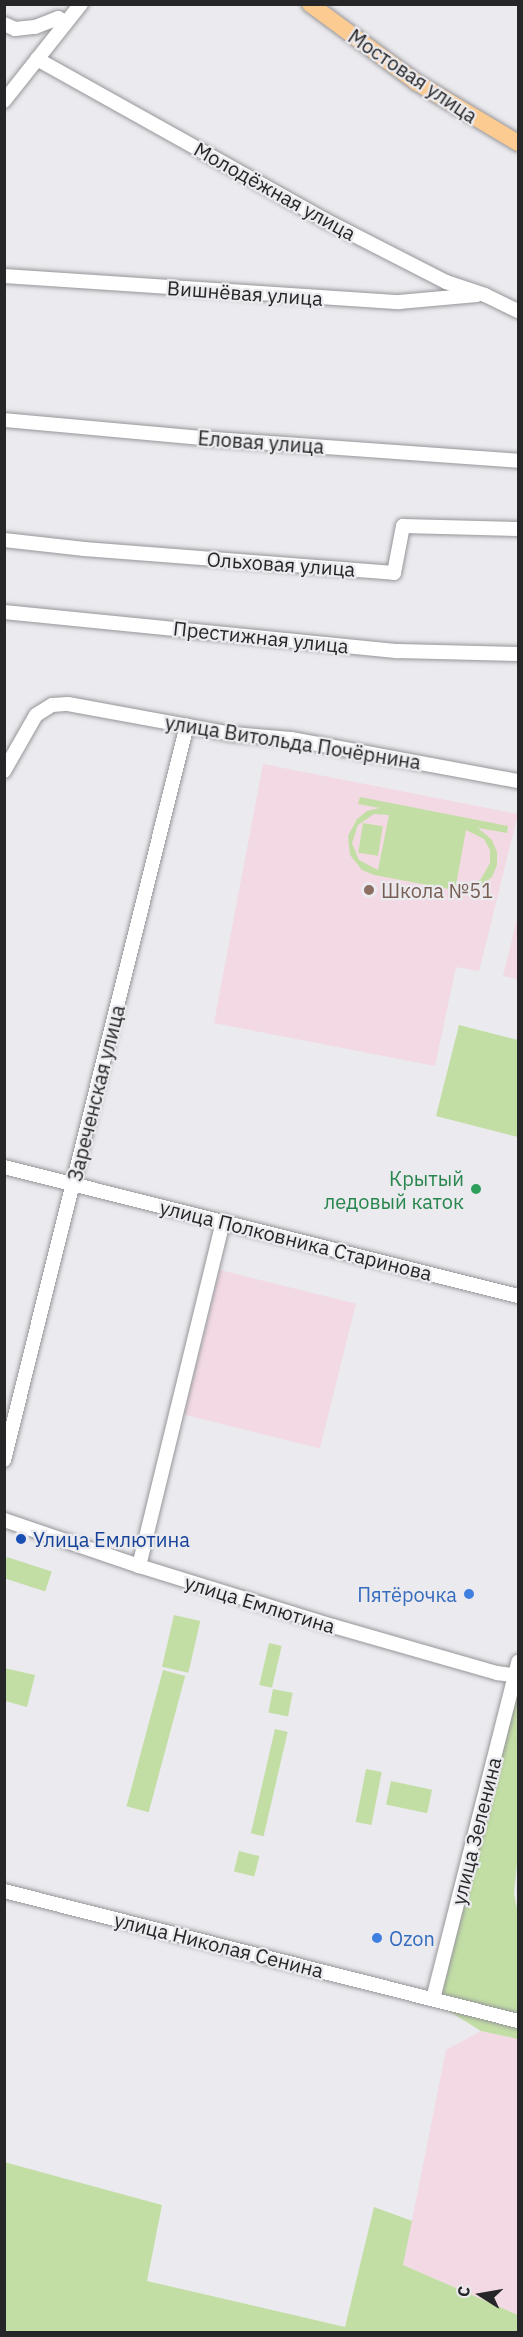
<!DOCTYPE html>
<html>
<head>
<meta charset="utf-8">
<style>
	body { margin:0 }
	#map { position:relative; width:523px; height:2337px; overflow:hidden; background:#ebeaee; font-family:"IBM Plex Sans",sans-serif }
	div>[style] { position:absolute }
	.education>* { inset:0; background:#f2d9e3; transform-origin:0 0 }
	.green>* { inset:0; background:#c3dea5; transform-origin:0 0 }
	.roads { filter:drop-shadow(0 0 2px #96969a) drop-shadow(0 0 2px #96969a) }
	.minor>* { height:14px; margin:-7px; padding:0 7px; transform-origin:7px; border-radius:7px; background:#fff }
	.major>* { height:16px; margin:-8px; padding:0 8px; transform-origin:8px; border-radius:8px; background:#fccb91 }
	.dots>* { width:16px; height:16px; translate:-50% -50%; box-sizing:border-box; border:3px solid #ebeaee; border-radius:50% }
	span { translate:-50% -50%; white-space:nowrap; text-align:center; line-height:1.15; -webkit-text-stroke:4.5px #ebeaee; paint-order:stroke }
	.street-label { font-size:20px; color:#262527 }
	.education-label { font-size:20px; color:#785e54 }
	.left { translate:0 -50%; text-align:left }
	.leisure-label { font-size:20px; color:#27864d }
	.right { translate:-100% -50%; text-align:right }
	.transit-label { font-size:20px; color:#164399 }
	.shop-label { font-size:20px; color:#366cbe }
	.frame { position:absolute; inset:0; border:6px solid #262527; pointer-events:none }
	.north { position:absolute; left:451px; top:2265px; width:60px; height:60px; -webkit-text-stroke:4px #ebeaee; paint-order:stroke; rotate:281deg; font-size:16px; font-weight:700; line-height:24px; text-align:center; color:#262527 }
	.north::after { content:''; display:block; margin:auto; width:21px; height:27px; background:#262527; clip-path:polygon(50% 0,100% 100%,50% 72%,0 100%) }
</style>
</head>
<body>
<div id="map">
	<div class="education">
		<div style="clip-path:polygon(263px 764px,518px 814px,479px 971px,456px 967px,435px 1066px,214px 1023px)"></div>
		<div style="clip-path:polygon(518px 915px,518px 979px,503px 976px)"></div>
		<div style="left:220px;top:1270px;width:140px;height:149px;rotate:14deg"></div>
		<div style="clip-path:polygon(481px 2031px,518px 2039px,518px 2315px,403px 2265px,446px 2050px)"></div>
	</div>
	<div class="green">
		<div style="clip-path:polygon(evenodd,360px 797px,508px 826px,507px 833px,478px 828px,492px 840px,497px 852px,497px 865px,492px 877px,477px 889px,465px 892px,374px 875px,362px 870px,350px 855px,348px 836px,357px 819px,367px 811px,380px 808px,358px 804px,360px 797px,374px 814px,389px 815px,378px 870px,359px 860px,352px 843px,358px 825px,374px 814px,360px 797px,466px 830px,484px 839px,490px 850px,490px 863px,481px 879px,470px 885px,456px 885px,466px 830px)"></div>
		<div style="left:363px;top:823px;width:20px;height:30px;rotate:9deg"></div>
		<div style="clip-path:polygon(459px 1025px,518px 1040px,518px 1137px,436px 1116px)"></div>
		<div style="left:7px;top:1557px;width:47px;height:21px;rotate:18deg"></div>
		<div style="left:174px;top:1615px;width:27px;height:53px;rotate:13deg"></div>
		<div style="left:269px;top:1643px;width:13px;height:43px;rotate:13deg"></div>
		<div style="clip-path:polygon(4px 1668px,35px 1675px,27px 1707px,5px 1701px)"></div>
		<div style="left:163px;top:1670px;width:23px;height:141px;rotate:15deg"></div>
		<div style="left:273px;top:1689px;width:20px;height:24px;rotate:11deg"></div>
		<div style="clip-path:polygon(518px 1690px,518px 1853px,514px 1894px,518px 1913px,518px 2039px,481px 2031px,439px 2005px)"></div>
		<div style="left:275px;top:1729px;width:13px;height:107px;rotate:13deg"></div>
		<div style="left:366px;top:1769px;width:16px;height:54px;rotate:11deg"></div>
		<div style="left:391px;top:1781px;width:42px;height:24px;rotate:12deg"></div>
		<div style="left:239px;top:1851px;width:21px;height:21px;rotate:14deg"></div>
		<div style="clip-path:polygon(4px 2162px,162px 2205px,147px 2281px,345px 2327px,374px 2207px,412px 2221px,403px 2265px,518px 2315px,518px 2332px,5px 2332px)"></div>
	</div>
	<div class="roads">
		<div class="minor">
			<div style="left:4px;top:24px;width:12px;rotate:24deg"></div>
			<div style="left:15px;top:29px;width:20px;rotate:-6deg"></div>
			<div style="left:35px;top:27px;width:25px;rotate:-21deg"></div>
			<div style="left:58px;top:18px;width:9px;rotate:32deg"></div>
			<div style="left:37px;top:59px;width:330px;rotate:29.2deg"></div>
			<div style="left:325px;top:220px;width:136px;rotate:27.1deg"></div>
			<div style="left:446px;top:282px;width:41px;rotate:18.4deg"></div>
			<div style="left:485px;top:295px;width:37px;rotate:26deg"></div>
			<div style="left:4px;top:101px;width:124px;rotate:-51.6deg"></div>
			<div style="left:4px;top:276px;width:396px;rotate:3.8deg"></div>
			<div style="left:399px;top:302px;width:78px;rotate:-5.1deg"></div>
			<div style="left:4px;top:420px;width:211px;rotate:5.2deg"></div>
			<div style="left:214px;top:439px;width:305px;rotate:4.1deg"></div>
			<div style="left:4px;top:540px;width:81px;rotate:6.4deg"></div>
			<div style="left:84px;top:549px;width:311px;rotate:4.4deg"></div>
			<div style="left:394px;top:573px;width:48px;rotate:-79.2deg"></div>
			<div style="left:403px;top:526px;width:115px;rotate:1.5deg"></div>
			<div style="left:4px;top:612px;width:396px;rotate:5.7deg"></div>
			<div style="left:398px;top:651px;width:120px;rotate:1.4deg"></div>
			<div style="left:4px;top:771px;width:64px;rotate:-60.3deg"></div>
			<div style="left:36px;top:715px;width:19px;rotate:-32deg"></div>
			<div style="left:52px;top:705px;width:16px;rotate:-4deg"></div>
			<div style="left:68px;top:704px;width:167px;rotate:10.4deg"></div>
			<div style="left:232px;top:734px;width:59px;rotate:4.8deg"></div>
			<div style="left:291px;top:739px;width:231px;rotate:10.5deg"></div>
			<div style="left:4px;top:1167px;width:530px;rotate:14.09deg"></div>
			<div style="left:4px;top:1460px;width:757px;rotate:-76.02deg"></div>
			<div style="left:4px;top:1520px;width:143px;rotate:18.8deg"></div>
			<div style="left:139px;top:1566px;width:203px;rotate:17.2deg"></div>
			<div style="left:333px;top:1626px;width:171px;rotate:16deg"></div>
			<div style="left:497px;top:1673px;width:21px;rotate:8deg"></div>
			<div style="left:139px;top:1566px;width:355px;rotate:-76.3deg"></div>
			<div style="left:4px;top:1891px;width:530px;rotate:14.19deg"></div>
			<div style="left:433px;top:1999px;width:348px;rotate:-75.8deg"></div>
		</div>
		<div class="major">
			<div style="left:310px;top:4px;width:132px;rotate:36.3deg"></div>
			<div style="left:416px;top:82px;width:119px;rotate:30.9deg"></div>
		</div>
	</div>
	<div class="dots">
		<div style="left:369px;top:890px;background:#8d6e63"></div>
		<div style="left:476px;top:1189px;background:#2e9e5b"></div>
		<div style="left:21px;top:1539px;background:#1a4fb4"></div>
		<div style="left:469px;top:1594px;background:#3f7fe0"></div>
		<div style="left:377px;top:1938px;background:#3f7fe0"></div>
	</div>
	<div class="street-label">
		<span style="left:413px;top:76px;rotate:34deg">Мостовая улица</span>
		<span style="left:275px;top:191px;rotate:29deg">Молодёжная улица</span>
		<span style="left:245px;top:293px;rotate:4deg">Вишнёвая улица</span>
		<span style="left:261px;top:442px;rotate:4deg">Еловая улица</span>
		<span style="left:281px;top:564px;rotate:4deg">Ольховая улица</span>
		<span style="left:261px;top:637px;rotate:6deg">Престижная улица</span>
		<span style="left:293px;top:742px;rotate:9deg">улица Витольда Почёрнина</span>
		<span style="left:96px;top:1093px;rotate:-76deg">Зареченская улица</span>
		<span style="left:296px;top:1240px;rotate:14deg">улица Полковника Старинова</span>
		<span style="left:260px;top:1604px;rotate:17deg">улица Емлютина</span>
		<span style="left:476px;top:1831px;rotate:-76deg">улица Зеленина</span>
		<span style="left:219px;top:1945px;rotate:14deg">улица Николая Сенина</span>
	</div>
	<div class="education-label">
		<span class="left" style="left:381px;top:890px">Школа №51</span>
	</div>
	<div class="leisure-label">
		<span class="right" style="left:464px;top:1190px">Крытый<br>ледовый каток</span>
	</div>
	<div class="transit-label">
		<span class="left" style="left:33px;top:1539px">Улица Емлютина</span>
	</div>
	<div class="shop-label">
		<span class="right" style="left:457px;top:1594px">Пятёрочка</span>
		<span class="left" style="left:389px;top:1938px">Ozon</span>
	</div>
	<div class="frame"></div>
	<div class="north">С</div>
</div>
</body>
</html>
